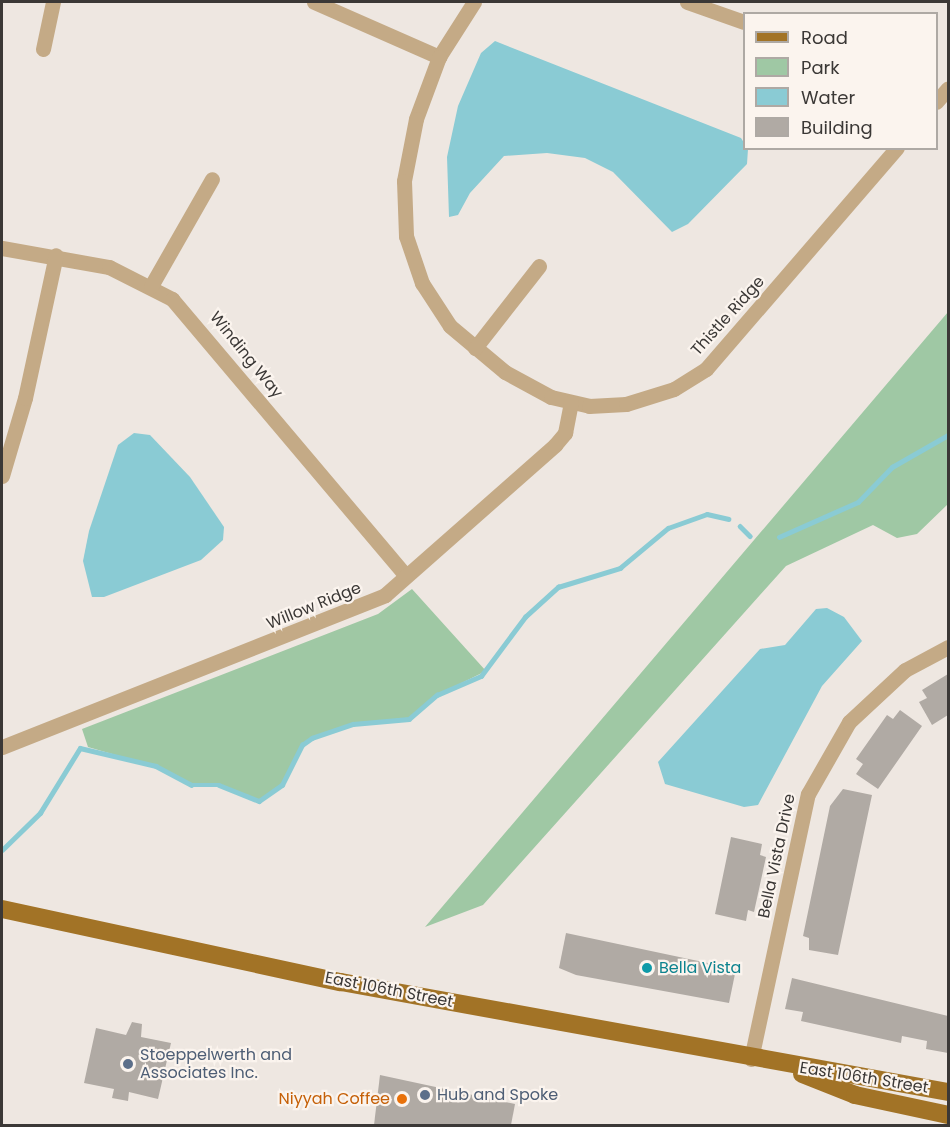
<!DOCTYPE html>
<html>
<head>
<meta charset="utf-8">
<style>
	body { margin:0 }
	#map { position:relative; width:950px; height:1127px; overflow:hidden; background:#eee7e1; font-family:Poppins,sans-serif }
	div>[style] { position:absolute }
	.green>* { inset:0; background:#9fc8a4 }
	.water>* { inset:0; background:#8acbd4 }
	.stream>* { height:4.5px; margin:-2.25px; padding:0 2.25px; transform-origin:2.25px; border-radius:2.25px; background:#8acbd4 }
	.building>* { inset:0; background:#b0aaa4 }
	.minor>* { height:15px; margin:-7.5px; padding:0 7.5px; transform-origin:7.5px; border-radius:7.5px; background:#c4aa86 }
	.major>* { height:18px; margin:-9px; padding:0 9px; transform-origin:9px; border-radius:9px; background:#a27326 }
	.dots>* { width:16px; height:16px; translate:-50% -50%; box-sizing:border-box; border:3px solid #fbf4ee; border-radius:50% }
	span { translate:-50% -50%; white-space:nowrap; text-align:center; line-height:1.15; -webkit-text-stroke:4.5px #fbf4ee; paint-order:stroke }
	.street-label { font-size:16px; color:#3b3836 }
	.culture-label { font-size:16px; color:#0d838f }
	.left { translate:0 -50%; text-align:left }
	.service-label { font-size:16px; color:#4e5e75 }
	.food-label { font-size:16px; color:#c56008 }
	.right { translate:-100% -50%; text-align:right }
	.frame { position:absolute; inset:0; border:3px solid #3b3836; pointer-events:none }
	.legend { position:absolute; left:743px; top:12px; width:195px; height:138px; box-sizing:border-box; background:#fbf4ee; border:2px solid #aea9a4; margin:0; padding:8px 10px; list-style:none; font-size:18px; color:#3b3836 }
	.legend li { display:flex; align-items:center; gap:12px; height:30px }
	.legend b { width:30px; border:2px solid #aea9a4 }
</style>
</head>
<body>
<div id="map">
	<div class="green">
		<div style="clip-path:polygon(948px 312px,948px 504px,917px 534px,897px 538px,873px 525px,786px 566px,483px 905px,425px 927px)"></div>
		<div style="clip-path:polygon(412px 589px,486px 671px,437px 695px,409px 719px,353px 724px,312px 738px,302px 745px,282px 785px,259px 801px,219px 785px,191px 785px,164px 769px,88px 747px,82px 729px,378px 614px)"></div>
	</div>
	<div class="water">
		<div style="clip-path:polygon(495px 41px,741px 138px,748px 149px,747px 164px,688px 224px,672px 232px,613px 172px,585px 158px,547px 153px,504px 156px,470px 193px,458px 215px,449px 217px,447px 157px,458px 106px,481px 53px)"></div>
		<div style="clip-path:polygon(134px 433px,150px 435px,190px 477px,224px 527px,223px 540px,201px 560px,104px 597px,92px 597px,83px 561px,89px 531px,118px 445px)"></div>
		<div style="clip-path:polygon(827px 608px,844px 617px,862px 641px,822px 686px,758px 805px,744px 807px,665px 784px,658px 762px,760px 649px,785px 645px,816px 609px)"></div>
	</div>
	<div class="stream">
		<div style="left:740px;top:526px;width:14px;rotate:45deg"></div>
		<div style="left:779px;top:537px;width:86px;rotate:-23.9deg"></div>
		<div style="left:858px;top:502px;width:49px;rotate:-45.8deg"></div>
		<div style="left:892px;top:467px;width:64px;rotate:-29.7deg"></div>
		<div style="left:2px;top:850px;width:53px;rotate:-44.2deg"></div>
		<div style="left:40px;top:813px;width:76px;rotate:-58.4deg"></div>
		<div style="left:80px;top:748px;width:78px;rotate:13.3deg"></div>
		<div style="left:156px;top:766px;width:40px;rotate:28deg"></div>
		<div style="left:191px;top:785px;width:28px"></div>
		<div style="left:219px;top:785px;width:43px;rotate:21.8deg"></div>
		<div style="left:259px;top:801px;width:28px;rotate:-35deg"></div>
		<div style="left:282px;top:785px;width:45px;rotate:-63.4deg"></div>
		<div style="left:302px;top:745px;width:12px;rotate:-35deg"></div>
		<div style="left:312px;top:738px;width:43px;rotate:-18.9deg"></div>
		<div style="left:353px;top:724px;width:56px;rotate:-5.1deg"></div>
		<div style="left:409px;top:719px;width:37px;rotate:-41deg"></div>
		<div style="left:437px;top:695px;width:48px;rotate:-23.4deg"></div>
		<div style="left:481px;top:676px;width:74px;rotate:-53.3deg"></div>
		<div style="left:525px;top:617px;width:45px;rotate:-42.3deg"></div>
		<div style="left:558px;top:587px;width:65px;rotate:-17deg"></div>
		<div style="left:620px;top:568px;width:62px;rotate:-39.8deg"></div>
		<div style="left:668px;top:528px;width:41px;rotate:-19.7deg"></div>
		<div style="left:707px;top:514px;width:22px;rotate:13deg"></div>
	</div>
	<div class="building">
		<div style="clip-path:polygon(948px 674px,948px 715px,932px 725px,919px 702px,927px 698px,922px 690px)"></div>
		<div style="clip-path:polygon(900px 710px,922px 726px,878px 789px,856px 774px,863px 764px,856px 759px,887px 715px,893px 719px)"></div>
		<div style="clip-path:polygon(843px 789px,872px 795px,838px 955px,809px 950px,809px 938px,803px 936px,830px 806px)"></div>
		<div style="clip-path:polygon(731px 837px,762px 844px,760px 855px,766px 857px,754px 912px,748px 910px,746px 921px,715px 914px)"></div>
		<div style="clip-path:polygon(566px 933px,736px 969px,729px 1003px,576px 975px,559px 968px)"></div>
		<div style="clip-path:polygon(792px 978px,948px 1016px,948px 1053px,926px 1049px,927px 1041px,902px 1036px,901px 1043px,801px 1021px,803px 1012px,785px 1009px)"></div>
		<div style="clip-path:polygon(132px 1022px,142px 1024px,141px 1037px,171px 1043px,158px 1099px,129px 1092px,128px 1101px,112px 1098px,114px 1089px,84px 1083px,96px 1028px,126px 1035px)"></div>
		<div style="clip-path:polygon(380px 1075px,515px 1104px,511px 1125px,374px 1125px)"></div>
	</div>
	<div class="minor">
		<div style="left:314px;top:2px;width:137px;rotate:23.7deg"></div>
		<div style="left:474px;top:2px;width:65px;rotate:122.5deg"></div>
		<div style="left:439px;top:57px;width:66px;rotate:110.4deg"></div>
		<div style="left:416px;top:119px;width:63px;rotate:101deg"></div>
		<div style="left:404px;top:181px;width:55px;rotate:87.9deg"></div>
		<div style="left:406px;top:236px;width:50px;rotate:71.2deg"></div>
		<div style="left:422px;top:283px;width:51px;rotate:56.9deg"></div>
		<div style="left:450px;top:326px;width:72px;rotate:39.9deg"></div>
		<div style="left:505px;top:372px;width:52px;rotate:28.5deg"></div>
		<div style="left:551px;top:397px;width:39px;rotate:13deg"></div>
		<div style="left:589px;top:406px;width:37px;rotate:-3deg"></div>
		<div style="left:626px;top:404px;width:50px;rotate:-17.4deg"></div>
		<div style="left:674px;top:389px;width:38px;rotate:-32deg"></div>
		<div style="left:706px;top:369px;width:292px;rotate:-49.2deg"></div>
		<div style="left:687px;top:2px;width:60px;rotate:19.3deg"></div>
		<div style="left:43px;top:49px;width:48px;rotate:-78deg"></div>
		<div style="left:936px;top:102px;width:18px;rotate:-49deg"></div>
		<div style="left:2px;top:248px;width:109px;rotate:10.1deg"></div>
		<div style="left:109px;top:267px;width:71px;rotate:26.9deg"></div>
		<div style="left:172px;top:299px;width:361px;rotate:49.8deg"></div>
		<div style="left:151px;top:286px;width:123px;rotate:-60.3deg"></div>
		<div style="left:475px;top:348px;width:104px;rotate:-52deg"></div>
		<div style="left:2px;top:476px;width:81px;rotate:-73.6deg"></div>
		<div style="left:25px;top:398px;width:146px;rotate:-77.8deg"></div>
		<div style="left:2px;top:747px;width:412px;rotate:-21.6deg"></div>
		<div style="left:385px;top:595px;width:227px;rotate:-41.4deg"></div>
		<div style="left:555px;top:445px;width:16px;rotate:-50deg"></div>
		<div style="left:565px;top:433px;width:31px;rotate:-79deg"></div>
		<div style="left:751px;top:1059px;width:271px;rotate:-77.9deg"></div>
		<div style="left:808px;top:794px;width:83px;rotate:-60.3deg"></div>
		<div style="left:849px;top:722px;width:76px;rotate:-42.9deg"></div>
		<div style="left:905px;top:670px;width:49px;rotate:-28.1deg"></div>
	</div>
	<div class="major">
		<div style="left:2px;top:909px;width:347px;rotate:12.2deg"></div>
		<div style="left:341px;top:982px;width:617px;rotate:10.27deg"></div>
		<div style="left:802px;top:1074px;width:57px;rotate:21.6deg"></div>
		<div style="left:855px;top:1095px;width:95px;rotate:12.1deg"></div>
	</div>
	<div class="dots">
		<div style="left:647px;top:968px;background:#0f9aa8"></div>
		<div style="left:128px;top:1064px;background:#5c6f8a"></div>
		<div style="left:425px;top:1095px;background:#5c6f8a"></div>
		<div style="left:402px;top:1099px;background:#e8710a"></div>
	</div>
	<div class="street-label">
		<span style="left:728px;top:316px;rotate:-48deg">Thistle Ridge</span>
		<span style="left:246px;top:355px;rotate:51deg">Winding Way</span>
		<span style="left:314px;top:606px;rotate:-22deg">Willow Ridge</span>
		<span style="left:777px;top:856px;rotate:-78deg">Bella Vista Drive</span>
		<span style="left:389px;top:990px;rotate:11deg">East 106th Street</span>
		<span style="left:864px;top:1078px;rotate:9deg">East 106th Street</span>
	</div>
	<div class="culture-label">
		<span class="left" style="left:659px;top:968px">Bella Vista</span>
	</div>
	<div class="service-label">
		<span class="left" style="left:140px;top:1064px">Stoeppelwerth and<br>Associates Inc.</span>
		<span class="left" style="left:437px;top:1095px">Hub and Spoke</span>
	</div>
	<div class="food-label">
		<span class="right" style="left:390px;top:1099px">Niyyah Coffee</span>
	</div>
	<div class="frame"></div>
	<ul class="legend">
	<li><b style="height:8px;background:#a27326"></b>Road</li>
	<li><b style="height:16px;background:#9fc8a4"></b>Park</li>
	<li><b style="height:16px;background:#8acbd4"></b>Water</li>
	<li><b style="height:16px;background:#b0aaa4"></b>Building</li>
	</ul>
</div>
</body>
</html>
